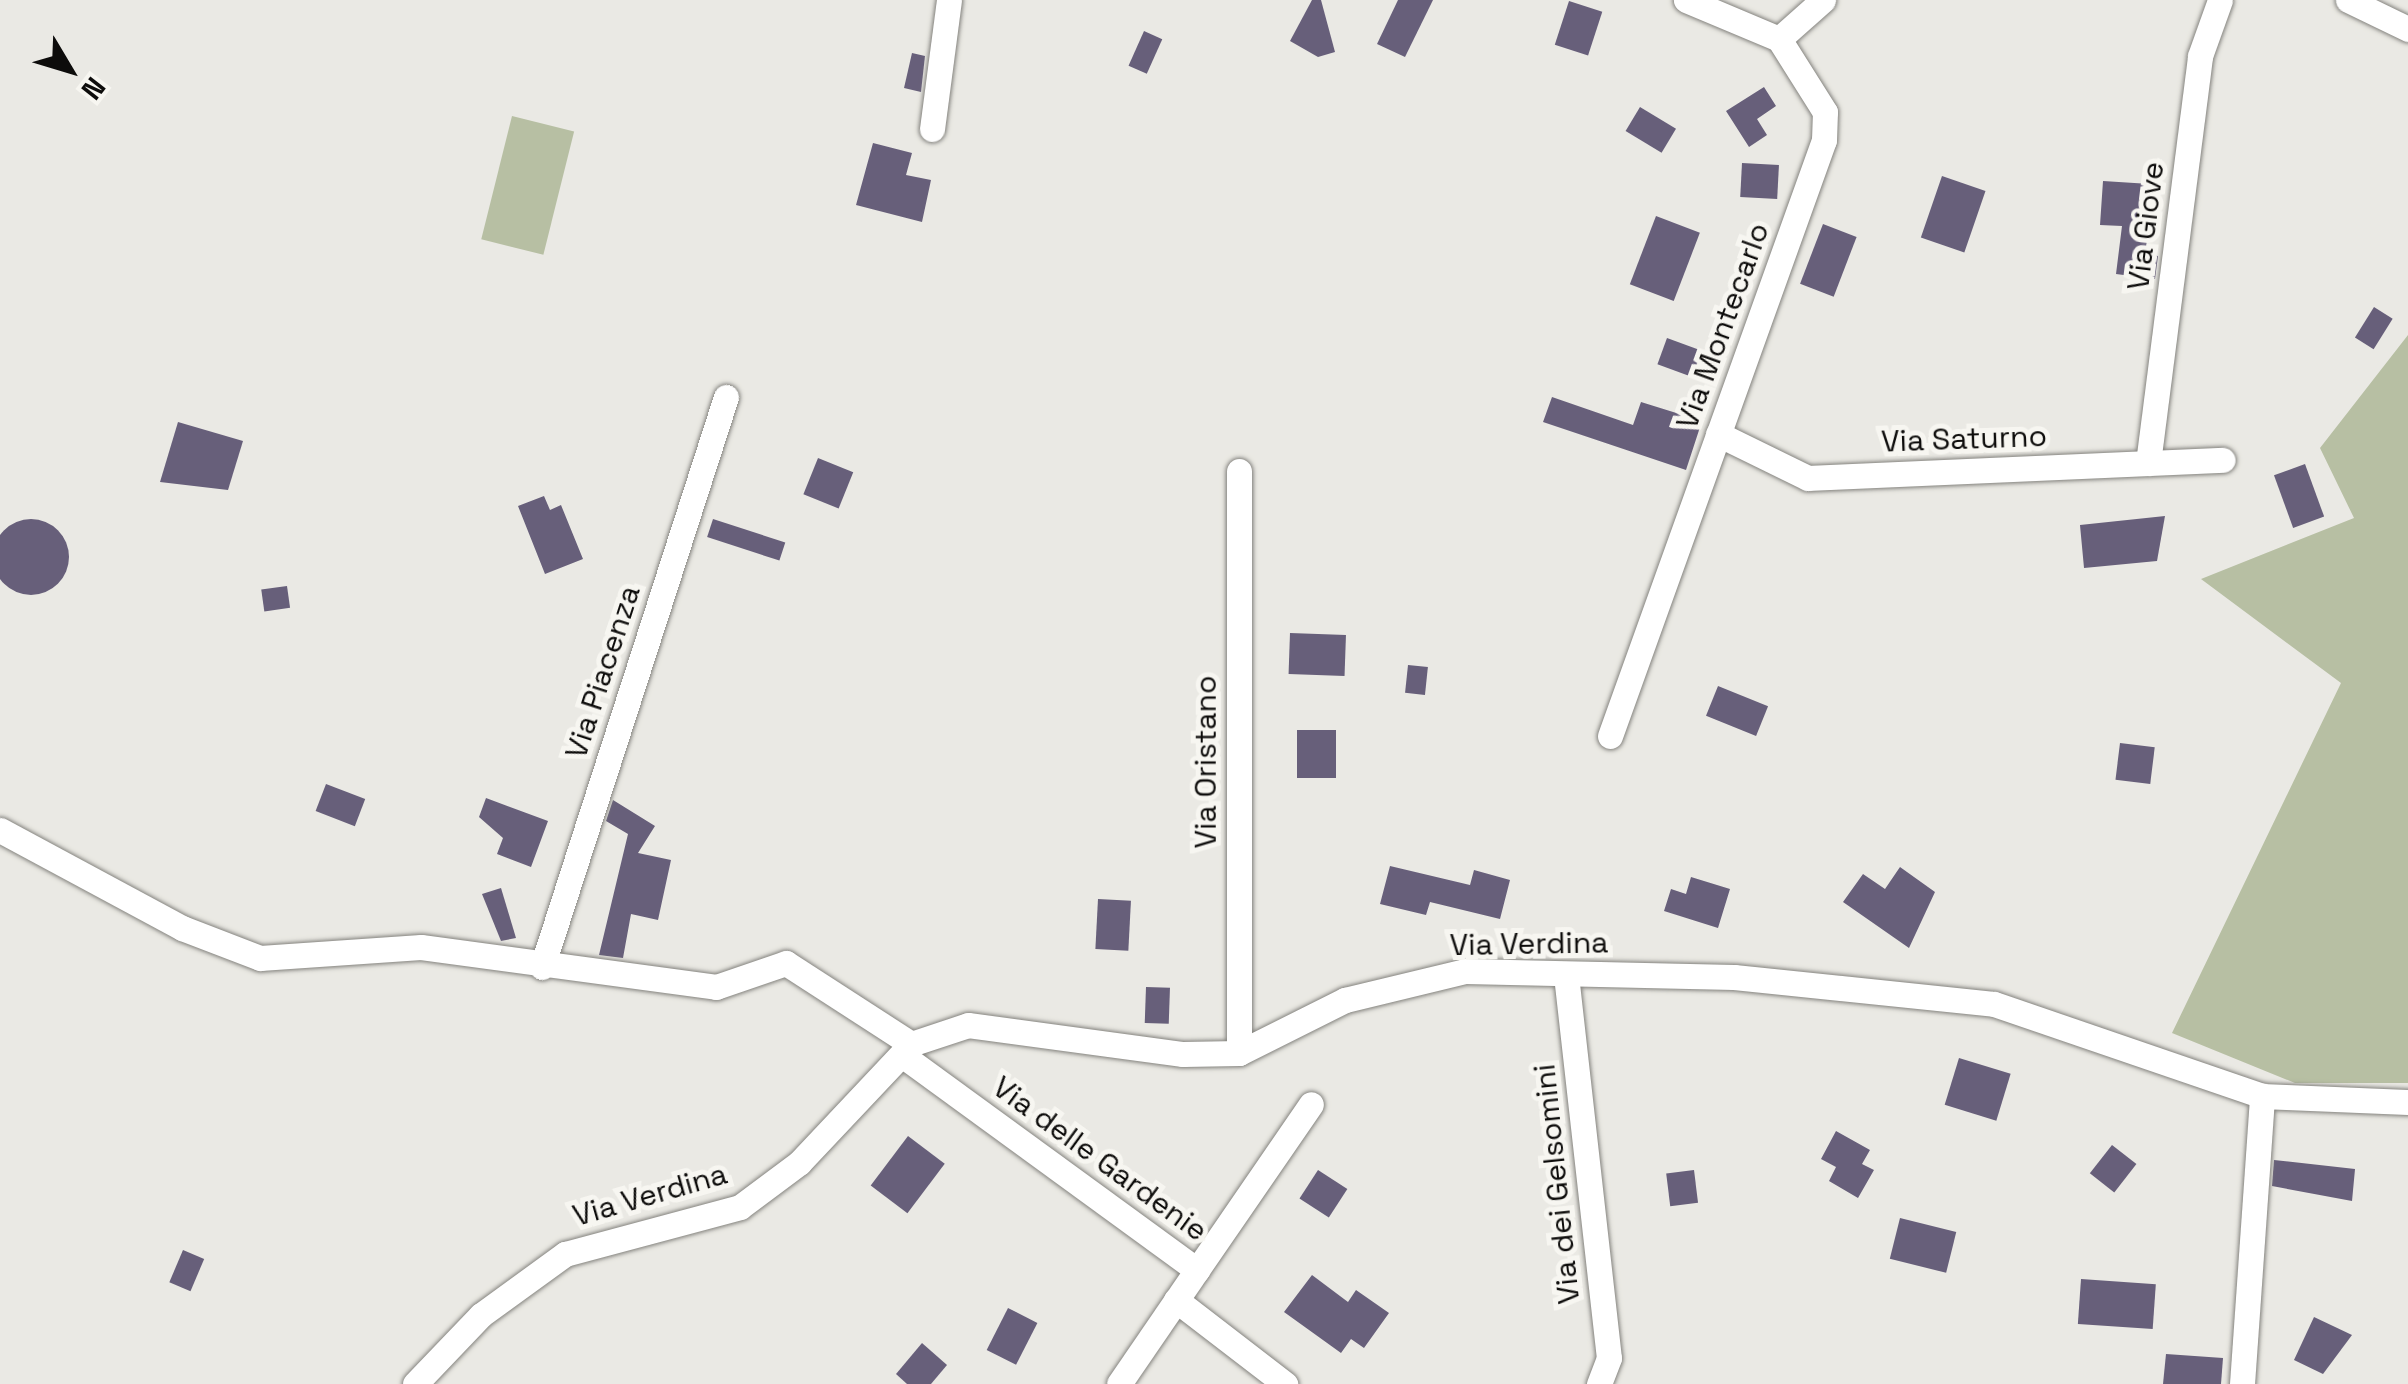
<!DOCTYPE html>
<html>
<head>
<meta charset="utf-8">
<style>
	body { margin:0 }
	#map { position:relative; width:2408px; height:1384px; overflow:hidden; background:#eae9e4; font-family:"Space Grotesk",sans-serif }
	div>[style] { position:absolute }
	.green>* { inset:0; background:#b7bfa3; transform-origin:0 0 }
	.building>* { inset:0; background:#675f7a; transform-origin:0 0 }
	.round { border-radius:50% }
	.roads { filter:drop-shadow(0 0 2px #84837e) drop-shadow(0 0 2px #84837e) }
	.minor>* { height:25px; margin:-12.5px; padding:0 12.5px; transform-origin:12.5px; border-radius:12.5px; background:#fff }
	span { translate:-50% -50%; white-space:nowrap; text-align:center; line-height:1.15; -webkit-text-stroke:10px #f7f6f1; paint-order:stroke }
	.street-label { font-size:30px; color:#0d0c0b }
	.north { position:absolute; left:20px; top:20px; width:100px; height:100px; -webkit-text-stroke:8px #f7f6f1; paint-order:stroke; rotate:128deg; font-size:28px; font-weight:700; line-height:40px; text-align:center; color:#0d0c0b }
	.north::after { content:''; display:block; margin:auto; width:35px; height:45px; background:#0d0c0b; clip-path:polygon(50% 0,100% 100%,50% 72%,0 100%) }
</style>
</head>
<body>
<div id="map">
	<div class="green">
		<div style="left:512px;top:116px;width:64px;height:127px;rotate:14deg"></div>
		<div style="clip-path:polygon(2408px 335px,2408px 1083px,2295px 1083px,2172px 1033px,2341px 683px,2201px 579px,2354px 518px,2320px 448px)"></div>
	</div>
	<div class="building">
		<div style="clip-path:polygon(1312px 0,1321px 0,1335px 52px,1318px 57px,1290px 41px)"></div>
		<div style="clip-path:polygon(1398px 0,1433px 0,1405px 57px,1377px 44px)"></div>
		<div style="left:1569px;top:1px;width:35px;height:46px;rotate:18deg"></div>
		<div style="left:1144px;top:31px;width:20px;height:38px;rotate:24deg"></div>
		<div style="clip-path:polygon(912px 53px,925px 56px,921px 92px,904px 88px)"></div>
		<div style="clip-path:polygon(1764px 87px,1776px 106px,1757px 119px,1767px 135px,1749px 147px,1726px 111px)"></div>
		<div style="left:1640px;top:107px;width:42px;height:28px;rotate:31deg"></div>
		<div style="clip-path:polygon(873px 143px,912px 153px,906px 175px,931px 180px,922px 222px,856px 205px)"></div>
		<div style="left:1742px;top:163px;width:37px;height:34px;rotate:3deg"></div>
		<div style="left:1942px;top:176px;width:46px;height:65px;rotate:19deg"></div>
		<div style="clip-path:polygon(2103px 181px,2150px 184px,2146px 254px,2158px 256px,2155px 279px,2116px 274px,2122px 226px,2100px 225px)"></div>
		<div style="left:1656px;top:216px;width:47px;height:73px;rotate:21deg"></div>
		<div style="left:1823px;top:224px;width:36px;height:64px;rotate:21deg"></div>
		<div style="left:2374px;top:307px;width:22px;height:36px;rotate:32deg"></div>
		<div style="left:1667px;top:338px;width:37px;height:28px;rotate:20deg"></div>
		<div style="clip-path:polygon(1552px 397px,1633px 425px,1641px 402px,1702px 421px,1686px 470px,1543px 422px)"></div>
		<div style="clip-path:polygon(178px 422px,243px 441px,228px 490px,160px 482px)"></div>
		<div style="left:818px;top:458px;width:38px;height:39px;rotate:22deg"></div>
		<div style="left:2305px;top:464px;width:56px;height:33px;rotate:70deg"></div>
		<div style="clip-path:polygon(544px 496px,550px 510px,561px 505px,583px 559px,545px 574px,518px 506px)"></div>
		<div style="clip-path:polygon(2165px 516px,2157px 561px,2084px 568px,2080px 525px)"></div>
		<div class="round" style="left:-7px;top:519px;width:76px;height:76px"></div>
		<div style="left:713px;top:519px;width:76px;height:19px;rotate:18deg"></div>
		<div style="left:287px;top:586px;width:22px;height:26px;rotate:82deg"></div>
		<div style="left:1290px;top:633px;width:56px;height:41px;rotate:2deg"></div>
		<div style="left:1408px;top:665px;width:20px;height:28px;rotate:6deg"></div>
		<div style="left:1718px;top:686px;width:54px;height:32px;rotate:22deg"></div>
		<div style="left:1336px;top:730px;width:48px;height:39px;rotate:90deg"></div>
		<div style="left:2120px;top:743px;width:35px;height:37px;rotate:7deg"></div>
		<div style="left:326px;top:784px;width:42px;height:29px;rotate:21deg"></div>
		<div style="clip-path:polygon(486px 798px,548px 821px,531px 867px,497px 854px,503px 838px,479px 817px)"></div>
		<div style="clip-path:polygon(613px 800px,655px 826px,638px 853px,671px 860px,658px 920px,631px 914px,623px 958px,599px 955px,628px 834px,606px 821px)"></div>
		<div style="clip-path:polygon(1390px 866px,1470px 885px,1474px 870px,1510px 880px,1500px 919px,1430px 902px,1426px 915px,1380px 904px)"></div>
		<div style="clip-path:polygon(1900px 867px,1935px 892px,1909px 948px,1843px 902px,1863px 874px,1885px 889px)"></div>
		<div style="clip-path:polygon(1691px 877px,1730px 889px,1718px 928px,1664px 911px,1671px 889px,1686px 894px)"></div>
		<div style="clip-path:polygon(501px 888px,516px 938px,501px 941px,482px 894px)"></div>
		<div style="left:1098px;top:899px;width:33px;height:50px;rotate:3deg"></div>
		<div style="left:1146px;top:987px;width:24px;height:36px;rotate:2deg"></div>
		<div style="left:1959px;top:1058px;width:54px;height:49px;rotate:17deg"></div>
		<div style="clip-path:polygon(1836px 1131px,1870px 1150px,1862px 1164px,1874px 1170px,1858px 1198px,1829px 1181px,1836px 1167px,1821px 1159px)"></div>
		<div style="left:908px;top:1136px;width:46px;height:62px;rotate:37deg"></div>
		<div style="left:2112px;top:1145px;width:31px;height:36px;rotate:38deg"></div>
		<div style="clip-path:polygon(2274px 1160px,2355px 1169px,2352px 1201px,2272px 1186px)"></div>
		<div style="left:1318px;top:1170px;width:35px;height:34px;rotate:33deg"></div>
		<div style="left:1694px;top:1170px;width:33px;height:28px;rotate:83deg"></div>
		<div style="left:1900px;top:1218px;width:58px;height:42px;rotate:14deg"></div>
		<div style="left:183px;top:1250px;width:23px;height:35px;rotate:23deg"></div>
		<div style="clip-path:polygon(1312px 1275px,1348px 1302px,1356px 1290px,1389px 1313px,1364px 1348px,1351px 1339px,1341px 1353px,1284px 1312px)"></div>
		<div style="left:2081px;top:1279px;width:75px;height:45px;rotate:4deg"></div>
		<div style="left:1008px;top:1308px;width:33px;height:47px;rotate:27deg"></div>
		<div style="clip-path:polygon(2314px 1317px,2352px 1335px,2323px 1374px,2294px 1360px)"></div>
		<div style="clip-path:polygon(922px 1343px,947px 1365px,931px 1384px,907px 1384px,896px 1374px)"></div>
		<div style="clip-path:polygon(2166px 1354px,2223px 1358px,2221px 1384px,2163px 1384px)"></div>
	</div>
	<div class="roads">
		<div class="minor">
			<div style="left:2348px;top:0;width:67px;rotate:25.8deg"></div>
			<div style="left:1779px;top:39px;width:59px;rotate:-41.6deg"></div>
			<div style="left:932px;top:129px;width:130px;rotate:-82.5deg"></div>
			<div style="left:1718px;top:434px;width:100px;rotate:26.1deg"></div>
			<div style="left:1808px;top:478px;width:415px;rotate:-2.5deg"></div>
			<div style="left:2148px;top:463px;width:410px;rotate:-82.7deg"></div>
			<div style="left:2200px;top:56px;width:59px;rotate:-70.3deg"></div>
			<div style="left:1239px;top:471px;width:582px;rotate:90deg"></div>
			<div style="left:1610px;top:736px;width:633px;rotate:-70.25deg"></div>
			<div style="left:1824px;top:140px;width:28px;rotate:-88deg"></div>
			<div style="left:1825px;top:112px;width:86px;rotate:-122.2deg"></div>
			<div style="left:1779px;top:39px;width:101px;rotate:-157.2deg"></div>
			<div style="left:0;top:830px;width:207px;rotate:28.3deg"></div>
			<div style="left:182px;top:928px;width:84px;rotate:21deg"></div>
			<div style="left:260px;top:958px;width:161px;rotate:-3.9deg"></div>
			<div style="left:421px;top:947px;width:298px;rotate:7.7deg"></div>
			<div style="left:716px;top:987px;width:74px;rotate:-18.9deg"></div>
			<div style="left:786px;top:963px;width:149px;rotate:32.9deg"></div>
			<div style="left:542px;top:967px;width:599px;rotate:-72.11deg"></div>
			<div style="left:1566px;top:975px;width:385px;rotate:83.6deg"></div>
			<div style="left:1609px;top:1358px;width:28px;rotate:111deg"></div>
			<div style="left:902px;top:1055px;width:365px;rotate:36.1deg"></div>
			<div style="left:1197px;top:1270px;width:138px;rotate:124.4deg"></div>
			<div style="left:1197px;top:1270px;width:201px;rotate:-55.5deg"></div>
			<div style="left:1176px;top:1300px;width:138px;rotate:37.6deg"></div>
			<div style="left:415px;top:1384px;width:95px;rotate:-46.3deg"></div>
			<div style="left:481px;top:1315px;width:104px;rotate:-36deg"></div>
			<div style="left:565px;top:1254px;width:181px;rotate:-15deg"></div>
			<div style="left:740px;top:1207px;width:74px;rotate:-36.7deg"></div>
			<div style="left:799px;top:1163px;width:163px;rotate:-46.7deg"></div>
			<div style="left:911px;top:1044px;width:60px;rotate:-18.4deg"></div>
			<div style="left:968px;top:1025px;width:217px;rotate:7.7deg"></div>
			<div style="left:1183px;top:1054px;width:56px;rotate:-1deg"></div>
			<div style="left:1239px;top:1053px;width:119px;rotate:-26.6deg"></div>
			<div style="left:1345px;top:1000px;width:123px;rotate:-13.6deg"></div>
			<div style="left:1465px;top:971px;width:269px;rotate:1.3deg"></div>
			<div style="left:1734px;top:977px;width:261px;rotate:5.9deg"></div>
			<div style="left:1994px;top:1004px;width:283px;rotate:18.9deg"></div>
			<div style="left:2262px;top:1096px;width:146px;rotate:2.4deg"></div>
			<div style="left:2242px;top:1384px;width:289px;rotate:-86deg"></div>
		</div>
	</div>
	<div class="street-label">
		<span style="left:2146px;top:226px;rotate:-83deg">Via Giove</span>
		<span style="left:1723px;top:326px;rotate:-70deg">Via Montecarlo</span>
		<span style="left:1964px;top:439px;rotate:-2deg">Via Saturno</span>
		<span style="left:603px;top:672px;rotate:-72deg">Via Piacenza</span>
		<span style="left:1206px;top:762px;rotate:-90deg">Via Oristano</span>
		<span style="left:1529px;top:944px;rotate:-1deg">Via Verdina</span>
		<span style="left:1100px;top:1159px;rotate:36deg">Via delle Gardenie</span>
		<span style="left:1557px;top:1184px;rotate:-96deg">Via dei Gelsomini</span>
		<span style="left:650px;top:1195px;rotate:-16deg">Via Verdina</span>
	</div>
	<div class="north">N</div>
</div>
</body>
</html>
